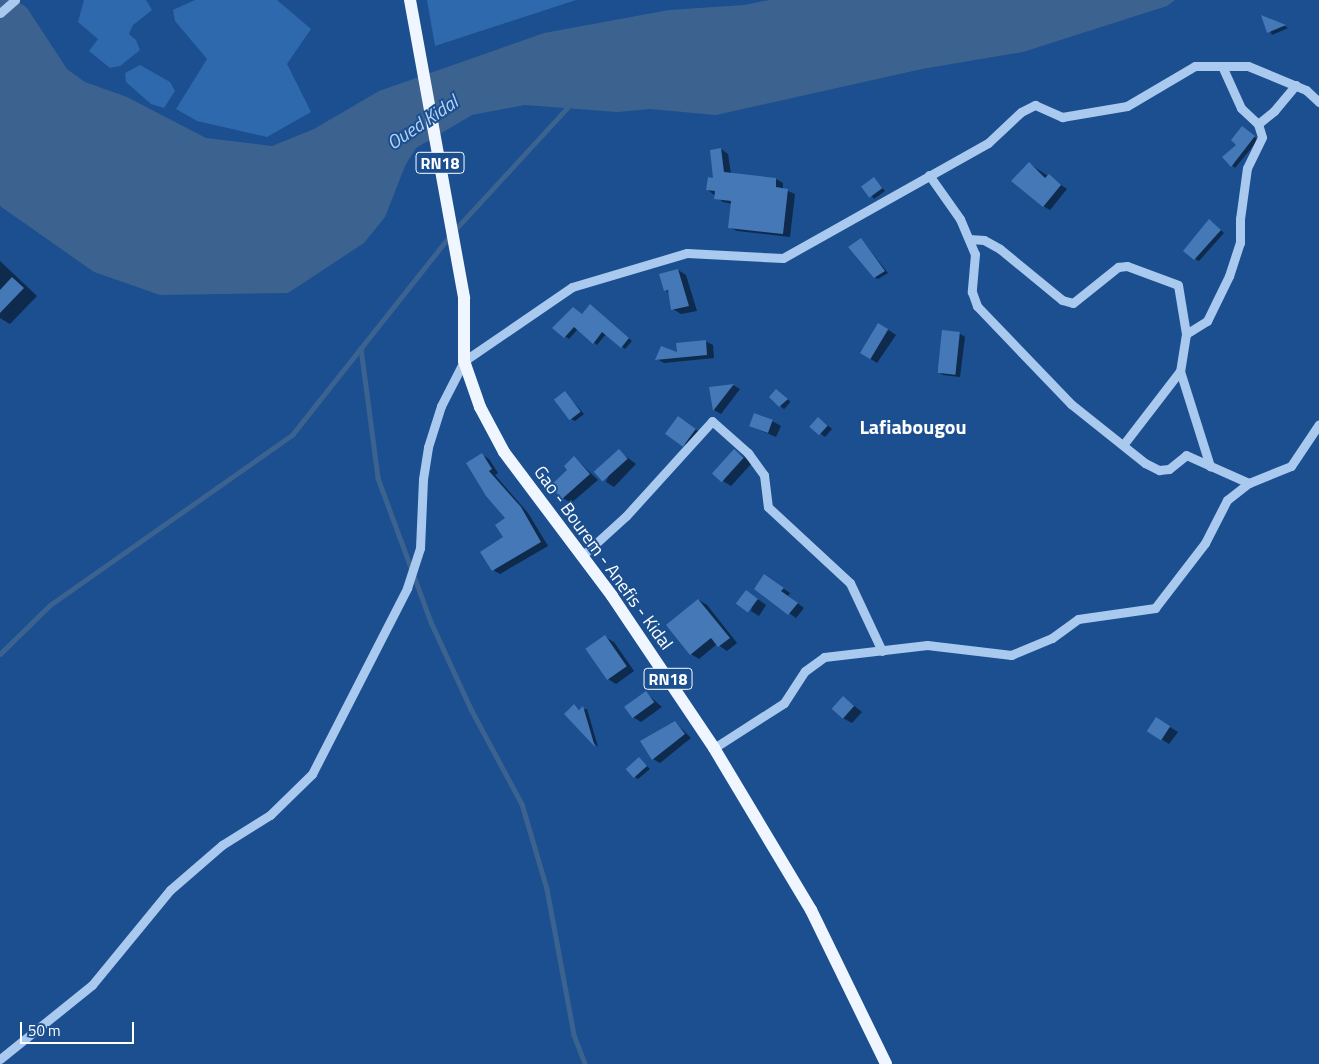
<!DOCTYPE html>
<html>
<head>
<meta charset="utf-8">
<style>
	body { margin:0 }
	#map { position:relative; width:1319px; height:1064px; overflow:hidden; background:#1b4f8f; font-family:"Titillium Web",sans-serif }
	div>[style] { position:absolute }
	.green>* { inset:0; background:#2e69ad }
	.water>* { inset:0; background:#3c6290 }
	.shadow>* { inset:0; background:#0007; transform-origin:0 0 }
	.stream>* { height:4.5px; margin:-2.25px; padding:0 2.25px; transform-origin:2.25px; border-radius:2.25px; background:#3c6290 }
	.building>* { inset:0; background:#4478b7; transform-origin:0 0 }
	.minor>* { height:9px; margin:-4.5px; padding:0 4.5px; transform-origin:4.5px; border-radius:4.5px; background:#a9c9ee }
	.major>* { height:12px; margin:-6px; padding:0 6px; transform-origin:6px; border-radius:6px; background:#f0f6ff }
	span { translate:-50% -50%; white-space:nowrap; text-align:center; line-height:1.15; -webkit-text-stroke:4px #1b4f8f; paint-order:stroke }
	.shield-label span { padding:1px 4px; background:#1b4f8f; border:1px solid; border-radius:4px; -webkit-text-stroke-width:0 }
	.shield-label { font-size:16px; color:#fff; font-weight:700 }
	.street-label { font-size:18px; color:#fff }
	.water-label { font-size:19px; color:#b5d3f5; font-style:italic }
	.quarter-label { font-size:20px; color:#fff; font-weight:700 }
	.scale { position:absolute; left:20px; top:1022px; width:114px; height:22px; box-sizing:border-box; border:2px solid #fff; border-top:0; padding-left:6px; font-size:15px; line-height:18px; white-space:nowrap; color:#fff; -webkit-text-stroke:4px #1b4f8f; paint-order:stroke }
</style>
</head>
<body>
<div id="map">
	<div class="green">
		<div style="clip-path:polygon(84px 0,146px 0,152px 10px,133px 25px,129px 34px,136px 40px,140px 50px,120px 66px,110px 68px,89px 51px,98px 39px,78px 22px)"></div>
		<div style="clip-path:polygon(195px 0,277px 0,311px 29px,287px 64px,311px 112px,267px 137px,197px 121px,176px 109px,207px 59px,175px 21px,173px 10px)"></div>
		<div style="clip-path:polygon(427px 0,576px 0,435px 46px)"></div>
		<div style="clip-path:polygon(140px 65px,170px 82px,175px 91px,164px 108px,151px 104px,126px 82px,125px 73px)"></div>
	</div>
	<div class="water">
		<div style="clip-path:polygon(0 0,16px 0,27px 8px,67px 69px,85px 82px,127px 97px,206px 138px,272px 146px,314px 129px,379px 91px,544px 33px,669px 10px,744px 5px,769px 0,1175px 0,1167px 6px,1023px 52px,922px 69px,716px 115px,650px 109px,617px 112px,525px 105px,472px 115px,416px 148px,405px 166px,385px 217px,364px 243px,288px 293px,160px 295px,94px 272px,0 206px)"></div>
	</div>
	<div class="shadow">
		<div style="clip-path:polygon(1263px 17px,1285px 26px,1288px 28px,1272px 35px)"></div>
		<div style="clip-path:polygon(1246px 130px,1258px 140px,1235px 168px,1224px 157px,1238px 145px)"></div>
		<div style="clip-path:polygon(721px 149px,728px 154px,731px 174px,776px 179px,783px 183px,783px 189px,795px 194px,790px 237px,737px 231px,729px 227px,732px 204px,723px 202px,708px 190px,714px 179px)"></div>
		<div style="clip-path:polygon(1030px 164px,1067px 189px,1050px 210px,1043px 206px)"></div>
		<div style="clip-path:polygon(874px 179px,885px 191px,874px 199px,863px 186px)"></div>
		<div style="clip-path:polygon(1213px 223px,1224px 233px,1199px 261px,1195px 259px)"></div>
		<div style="clip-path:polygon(861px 239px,888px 273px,878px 279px,874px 277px)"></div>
		<div style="clip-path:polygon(0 261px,37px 296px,10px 324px,0 318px)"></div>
		<div style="clip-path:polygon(678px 270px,686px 275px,697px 311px,681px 314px,673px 309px,669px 293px,665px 290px)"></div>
		<div style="clip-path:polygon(594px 308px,632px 341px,625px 349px,606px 334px,597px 345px,578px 329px,569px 339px,554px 328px)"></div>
		<div style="clip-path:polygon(887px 329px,896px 335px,877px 363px,860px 352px)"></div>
		<div style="clip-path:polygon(959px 333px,965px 337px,960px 377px,943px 375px,937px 371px)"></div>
		<div style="clip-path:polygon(705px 341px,713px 345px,714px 358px,664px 363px,657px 359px,679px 354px)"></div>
		<div style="clip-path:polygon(733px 385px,740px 389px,721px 414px,714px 410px,711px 388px)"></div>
		<div style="left:777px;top:390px;width:18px;height:10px;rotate:41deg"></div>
		<div style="clip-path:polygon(565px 393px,584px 414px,575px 421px,571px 419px)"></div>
		<div style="clip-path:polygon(679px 418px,704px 435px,692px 448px,667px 433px)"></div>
		<div style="clip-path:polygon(772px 421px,781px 426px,776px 437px,750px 426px)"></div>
		<div style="clip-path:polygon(822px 421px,832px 429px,825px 437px,812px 427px)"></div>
		<div style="clip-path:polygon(734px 450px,752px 463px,731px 486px,723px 481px)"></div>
		<div style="clip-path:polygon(619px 451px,636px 464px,614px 487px,606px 482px)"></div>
		<div style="clip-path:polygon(482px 455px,489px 459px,498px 473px,495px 475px,528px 513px,548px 546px,500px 574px,493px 570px,505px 537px,507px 519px)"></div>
		<div style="clip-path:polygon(575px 458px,598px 480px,571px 503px,563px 498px)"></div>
		<div style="clip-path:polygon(771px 580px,790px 593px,788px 596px,804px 608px,796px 618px,756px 589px)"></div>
		<div style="clip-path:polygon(755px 597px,766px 605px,759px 616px,751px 611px)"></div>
		<div style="clip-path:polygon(699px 600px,707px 605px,737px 643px,727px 651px,717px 644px,699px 659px,691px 654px)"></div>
		<div style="clip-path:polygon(605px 637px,614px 642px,634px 671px,616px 684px,608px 679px)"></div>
		<div style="clip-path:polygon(646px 693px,662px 707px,641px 722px,633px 717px)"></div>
		<div style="clip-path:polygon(843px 697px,862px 712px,852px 723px,843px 718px)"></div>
		<div style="clip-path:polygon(574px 706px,580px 710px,587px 709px,598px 747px,566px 714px)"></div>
		<div style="clip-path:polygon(675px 722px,691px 738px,660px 763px,653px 759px)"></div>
		<div style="clip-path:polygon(1165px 724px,1178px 732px,1169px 744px,1161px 739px)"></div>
		<div style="clip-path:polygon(639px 759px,650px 769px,638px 779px,635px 777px)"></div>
	</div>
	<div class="stream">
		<div style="left:361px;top:348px;width:131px;rotate:82.5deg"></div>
		<div style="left:378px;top:478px;width:153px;rotate:69.8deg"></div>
		<div style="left:431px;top:622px;width:96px;rotate:65.3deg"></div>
		<div style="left:471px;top:709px;width:108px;rotate:61.8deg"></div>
		<div style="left:522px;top:804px;width:89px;rotate:73.6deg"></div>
		<div style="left:547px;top:889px;width:148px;rotate:79.5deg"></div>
		<div style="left:574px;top:1035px;width:31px;rotate:69deg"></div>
		<div style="left:0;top:654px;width:70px;rotate:-44.4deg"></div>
		<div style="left:50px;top:605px;width:296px;rotate:-35.1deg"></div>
		<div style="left:292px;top:435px;width:259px;rotate:-51.6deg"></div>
		<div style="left:453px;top:232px;width:168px;rotate:-47.4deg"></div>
	</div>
	<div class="building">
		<div style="clip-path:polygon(1261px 15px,1286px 25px,1267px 33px)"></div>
		<div style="clip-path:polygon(1242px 126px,1255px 136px,1231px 167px,1222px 157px,1236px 145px,1231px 140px)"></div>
		<div style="clip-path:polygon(721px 148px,724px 172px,776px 178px,776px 187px,788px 189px,783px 234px,728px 228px,731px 201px,714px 199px,715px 191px,706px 190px,708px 177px,713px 178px,710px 150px)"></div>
		<div style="clip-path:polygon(1029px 162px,1045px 178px,1049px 174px,1061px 185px,1043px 207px,1011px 181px)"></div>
		<div style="left:874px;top:177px;width:14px;height:16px;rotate:54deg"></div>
		<div style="clip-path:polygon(1209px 219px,1221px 230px,1194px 260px,1183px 251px)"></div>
		<div style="clip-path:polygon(861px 238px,885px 271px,874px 278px,848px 247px)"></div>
		<div style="clip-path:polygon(678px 269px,689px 306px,671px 310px,668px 290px,664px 291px,659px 274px)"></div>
		<div style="clip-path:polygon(12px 277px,24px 288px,0 313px,0 290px)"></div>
		<div style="clip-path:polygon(590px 304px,629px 338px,621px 348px,602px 332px,593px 344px,574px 327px,564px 338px,552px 328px,573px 307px,582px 314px)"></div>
		<div style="left:878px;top:323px;width:12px;height:35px;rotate:31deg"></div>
		<div style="left:942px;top:330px;width:18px;height:43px;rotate:6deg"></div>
		<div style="clip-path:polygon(706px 340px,707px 355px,655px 360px,661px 346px,677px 352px,676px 343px)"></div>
		<div style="clip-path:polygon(734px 384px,713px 411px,709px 387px)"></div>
		<div style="clip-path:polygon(776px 389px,788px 399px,779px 407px,769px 397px)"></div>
		<div style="left:565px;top:391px;width:26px;height:14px;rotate:53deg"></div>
		<div style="left:754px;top:413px;width:20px;height:14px;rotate:20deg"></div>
		<div style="left:678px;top:416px;width:22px;height:22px;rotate:36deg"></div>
		<div style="left:818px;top:417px;width:13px;height:13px;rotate:42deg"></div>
		<div style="left:619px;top:449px;width:13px;height:34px;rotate:48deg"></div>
		<div style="left:734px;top:449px;width:13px;height:33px;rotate:42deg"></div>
		<div style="clip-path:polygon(482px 453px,492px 469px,489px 471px,521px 507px,541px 542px,492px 571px,480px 552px,503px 537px,495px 525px,505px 518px,486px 496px,466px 463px)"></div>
		<div style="clip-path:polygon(574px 456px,590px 474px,562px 499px,550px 486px,567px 470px,564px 466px)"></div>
		<div style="clip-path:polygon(764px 574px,784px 588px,781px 591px,798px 603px,788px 615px,754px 589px)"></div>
		<div style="left:746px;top:590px;width:15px;height:17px;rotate:37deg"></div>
		<div style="clip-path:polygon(698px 599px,730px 638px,718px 647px,711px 638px,690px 655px,666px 625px)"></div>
		<div style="left:605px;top:635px;width:38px;height:24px;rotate:55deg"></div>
		<div style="left:646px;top:691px;width:14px;height:27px;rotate:54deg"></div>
		<div style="left:843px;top:696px;width:15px;height:17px;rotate:42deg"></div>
		<div style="clip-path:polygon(574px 704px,579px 710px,583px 706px,595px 747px,564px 714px)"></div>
		<div style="left:1156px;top:717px;width:17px;height:17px;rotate:33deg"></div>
		<div style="clip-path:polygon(675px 721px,685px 734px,652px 760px,640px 741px)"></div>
		<div style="left:639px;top:757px;width:12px;height:18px;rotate:48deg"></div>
	</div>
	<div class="minor">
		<div style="left:0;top:13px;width:20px;rotate:-41deg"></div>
		<div style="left:1258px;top:124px;width:21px;rotate:-39deg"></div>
		<div style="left:1274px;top:111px;width:34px;rotate:-50deg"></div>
		<div style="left:929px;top:175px;width:54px;rotate:54.8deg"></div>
		<div style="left:960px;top:219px;width:38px;rotate:67deg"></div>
		<div style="left:975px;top:254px;width:38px;rotate:95deg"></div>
		<div style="left:972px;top:292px;width:15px;rotate:70deg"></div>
		<div style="left:977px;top:306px;width:136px;rotate:46.2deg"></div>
		<div style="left:1071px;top:404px;width:95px;rotate:38.6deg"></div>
		<div style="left:1145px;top:463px;width:16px;rotate:27deg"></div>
		<div style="left:1159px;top:470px;width:10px;rotate:-6deg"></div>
		<div style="left:1169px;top:469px;width:22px;rotate:-39deg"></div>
		<div style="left:1186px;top:455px;width:69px;rotate:24deg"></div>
		<div style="left:969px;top:239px;width:15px;rotate:4deg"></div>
		<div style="left:984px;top:240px;width:18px;rotate:29deg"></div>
		<div style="left:1000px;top:249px;width:80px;rotate:39.4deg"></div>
		<div style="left:1062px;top:300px;width:11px;rotate:15deg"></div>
		<div style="left:1073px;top:303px;width:58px;rotate:-38.7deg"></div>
		<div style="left:1118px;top:267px;width:9px;rotate:-6deg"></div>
		<div style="left:1127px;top:266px;width:54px;rotate:20.4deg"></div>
		<div style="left:1178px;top:285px;width:50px;rotate:80.7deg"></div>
		<div style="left:1186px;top:334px;width:37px;rotate:99deg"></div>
		<div style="left:1180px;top:371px;width:93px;rotate:127.6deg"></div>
		<div style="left:1186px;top:334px;width:25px;rotate:-32deg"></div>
		<div style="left:1207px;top:321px;width:50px;rotate:-63.9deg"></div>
		<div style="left:1229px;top:276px;width:35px;rotate:-72deg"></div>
		<div style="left:1240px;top:243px;width:24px;rotate:-90deg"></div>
		<div style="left:1240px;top:219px;width:51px;rotate:-82.2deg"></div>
		<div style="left:1247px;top:168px;width:34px;rotate:-64deg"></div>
		<div style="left:1262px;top:137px;width:14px;rotate:-107deg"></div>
		<div style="left:1258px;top:124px;width:23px;rotate:-137deg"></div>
		<div style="left:1241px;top:108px;width:46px;rotate:-114.3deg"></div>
		<div style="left:1180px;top:371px;width:100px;rotate:72.5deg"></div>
		<div style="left:582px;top:556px;width:59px;rotate:-42.3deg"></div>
		<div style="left:626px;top:516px;width:128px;rotate:-47.8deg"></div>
		<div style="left:712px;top:421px;width:48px;rotate:41.6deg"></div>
		<div style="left:748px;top:453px;width:27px;rotate:54deg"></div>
		<div style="left:764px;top:475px;width:32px;rotate:83deg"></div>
		<div style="left:768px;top:507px;width:112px;rotate:42.8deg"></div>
		<div style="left:850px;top:583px;width:75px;rotate:64.8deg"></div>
		<div style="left:714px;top:748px;width:83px;rotate:-32.7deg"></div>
		<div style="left:784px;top:703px;width:38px;rotate:-57deg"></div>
		<div style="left:805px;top:671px;width:24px;rotate:-36deg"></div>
		<div style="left:824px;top:657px;width:104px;rotate:-6.6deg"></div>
		<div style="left:927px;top:645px;width:85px;rotate:6.8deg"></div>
		<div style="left:1011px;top:655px;width:44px;rotate:-22.5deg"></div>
		<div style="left:1052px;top:638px;width:32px;rotate:-36deg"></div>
		<div style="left:1078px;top:619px;width:78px;rotate:-8.1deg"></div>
		<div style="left:1155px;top:608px;width:82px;rotate:-52.4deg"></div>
		<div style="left:1205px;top:543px;width:48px;rotate:-62.9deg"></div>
		<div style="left:1227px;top:500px;width:28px;rotate:-38deg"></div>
		<div style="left:1249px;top:483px;width:45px;rotate:-22deg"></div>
		<div style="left:1291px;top:466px;width:50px;rotate:-56.3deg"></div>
		<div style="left:0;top:1059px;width:118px;rotate:-38.8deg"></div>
		<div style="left:92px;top:985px;width:123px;rotate:-50.6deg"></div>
		<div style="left:170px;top:890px;width:69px;rotate:-40.9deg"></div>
		<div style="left:222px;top:845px;width:57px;rotate:-32deg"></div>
		<div style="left:270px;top:815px;width:59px;rotate:-44.3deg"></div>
		<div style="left:312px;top:774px;width:209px;rotate:-62.9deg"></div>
		<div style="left:407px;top:588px;width:42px;rotate:-72deg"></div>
		<div style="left:420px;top:548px;width:69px;rotate:-87.5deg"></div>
		<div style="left:423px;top:479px;width:32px;rotate:-81deg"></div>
		<div style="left:428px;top:447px;width:43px;rotate:-72.4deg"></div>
		<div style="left:441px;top:406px;width:51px;rotate:-62.9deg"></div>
		<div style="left:464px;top:361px;width:131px;rotate:-34.4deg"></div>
		<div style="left:572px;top:287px;width:120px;rotate:-16.5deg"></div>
		<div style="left:687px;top:253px;width:96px;rotate:3deg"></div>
		<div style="left:783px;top:258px;width:235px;rotate:-29.3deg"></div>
		<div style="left:988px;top:143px;width:45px;rotate:-43.2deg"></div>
		<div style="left:1021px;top:112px;width:16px;rotate:-27deg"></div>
		<div style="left:1035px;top:105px;width:30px;rotate:24deg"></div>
		<div style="left:1062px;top:117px;width:66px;rotate:-9.6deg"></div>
		<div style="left:1127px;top:106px;width:79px;rotate:-30.5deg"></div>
		<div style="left:1195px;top:66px;width:53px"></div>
		<div style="left:1248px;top:66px;width:63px;rotate:22.5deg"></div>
		<div style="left:1306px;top:90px;width:18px;rotate:43deg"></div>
	</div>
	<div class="major">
		<div style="left:410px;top:0;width:303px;rotate:79.7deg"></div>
		<div style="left:464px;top:298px;width:63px;rotate:90deg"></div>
		<div style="left:464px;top:361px;width:49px;rotate:70.8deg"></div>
		<div style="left:480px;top:407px;width:51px;rotate:61.9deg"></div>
		<div style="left:504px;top:452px;width:180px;rotate:53.1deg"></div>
		<div style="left:612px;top:596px;width:183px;rotate:56.1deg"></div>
		<div style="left:714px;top:748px;width:189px;rotate:59.1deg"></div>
		<div style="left:811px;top:910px;width:171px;rotate:64deg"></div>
	</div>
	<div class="shield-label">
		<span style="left:440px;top:163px">RN18</span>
		<span style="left:668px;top:679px">RN18</span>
	</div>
	<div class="street-label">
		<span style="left:603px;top:558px;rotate:54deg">Gao - Bourem - Anefis - Kidal</span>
	</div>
	<div class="water-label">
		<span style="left:422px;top:122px;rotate:-34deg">Oued Kidal</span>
	</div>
	<div class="quarter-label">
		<span style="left:913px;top:426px">Lafiabougou</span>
	</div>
	<div class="scale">50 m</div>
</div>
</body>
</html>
